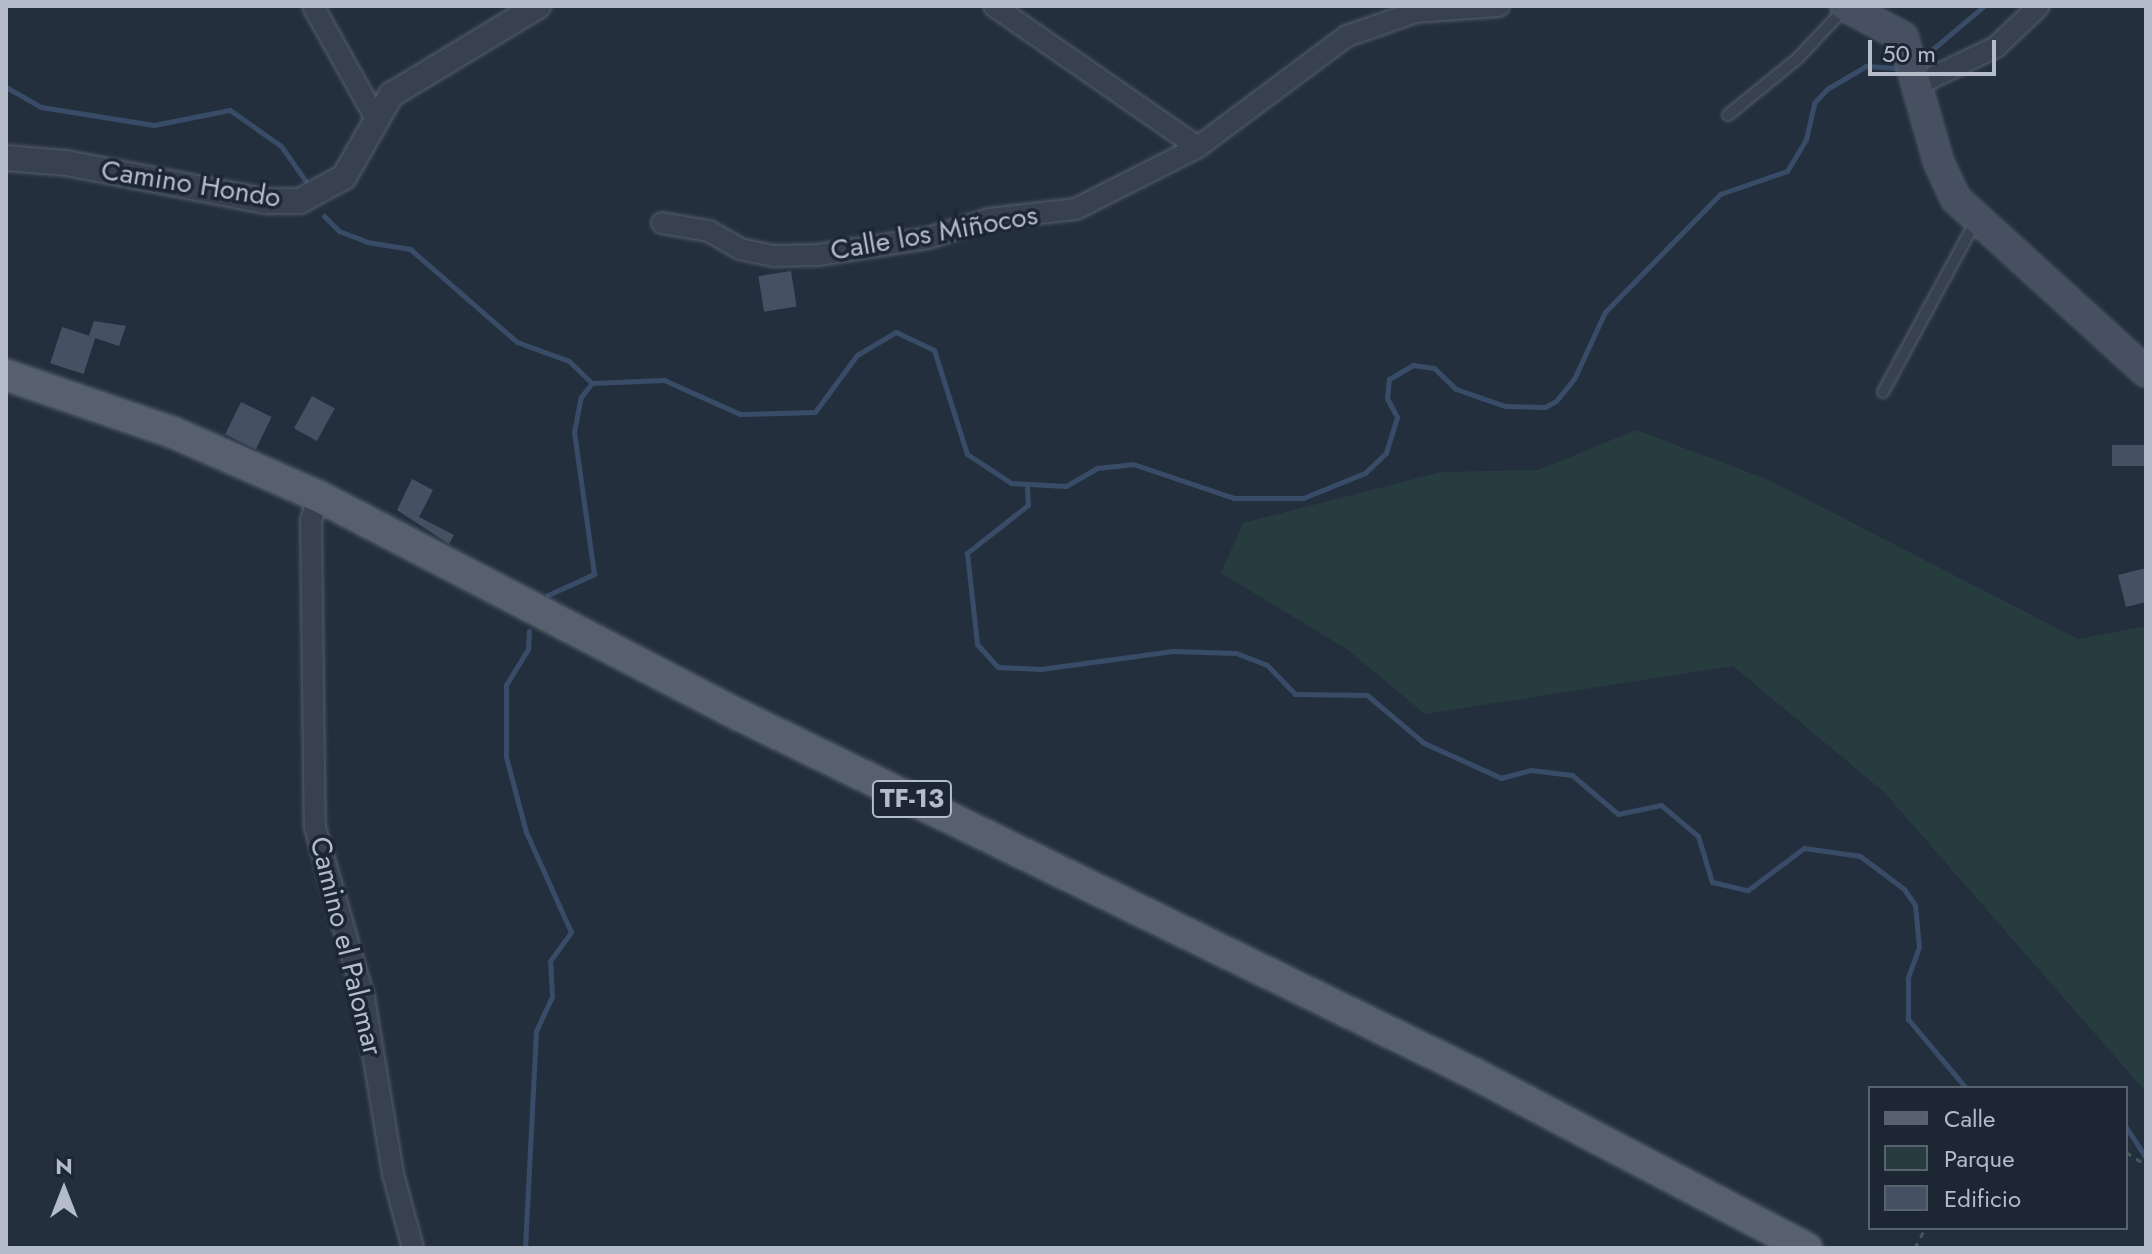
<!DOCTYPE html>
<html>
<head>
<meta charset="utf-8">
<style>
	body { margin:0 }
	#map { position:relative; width:2152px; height:1254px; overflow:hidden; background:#242f3e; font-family:Jost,sans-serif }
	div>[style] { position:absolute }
	.green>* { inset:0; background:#263c3f }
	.stream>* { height:5px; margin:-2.5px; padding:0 2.5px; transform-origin:2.5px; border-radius:2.5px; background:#394c67 }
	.building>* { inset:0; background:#455162; transform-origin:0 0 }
	.path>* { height:3px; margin-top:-1.5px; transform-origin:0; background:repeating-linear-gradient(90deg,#44595c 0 6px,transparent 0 12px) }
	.roads { filter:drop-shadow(0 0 2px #565f6c) drop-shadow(0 0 2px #565f6c) }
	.service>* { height:10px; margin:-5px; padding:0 5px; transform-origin:5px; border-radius:5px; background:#38414e }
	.minor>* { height:20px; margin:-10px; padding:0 10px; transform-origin:10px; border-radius:10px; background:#38414e }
	.tertiary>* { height:24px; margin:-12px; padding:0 12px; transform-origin:12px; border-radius:12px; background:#38414e }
	.secondary>* { height:28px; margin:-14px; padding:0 14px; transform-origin:14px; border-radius:14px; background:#465061 }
	.primary>* { height:30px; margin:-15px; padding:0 15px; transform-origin:15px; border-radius:15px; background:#56606e }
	span { translate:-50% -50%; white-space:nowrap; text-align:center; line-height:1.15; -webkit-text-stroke:7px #1d2633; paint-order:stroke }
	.shield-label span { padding:2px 6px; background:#1d2633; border:2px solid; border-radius:6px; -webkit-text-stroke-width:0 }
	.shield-label { font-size:26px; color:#b4bcc9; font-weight:700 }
	.street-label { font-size:28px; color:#b4bcc9 }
	.frame { position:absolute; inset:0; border:8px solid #b4bcc9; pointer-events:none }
	.legend { position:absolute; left:1868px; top:1086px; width:260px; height:144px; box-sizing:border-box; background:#1d2633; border:2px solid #59626f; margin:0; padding:10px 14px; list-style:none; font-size:24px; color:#b4bcc9 }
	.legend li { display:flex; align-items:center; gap:16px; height:40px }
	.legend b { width:40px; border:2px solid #59626f }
	.north { position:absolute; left:24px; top:1150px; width:80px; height:80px; -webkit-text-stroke:6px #1d2633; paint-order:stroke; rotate:0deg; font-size:22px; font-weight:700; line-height:32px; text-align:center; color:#b4bcc9 }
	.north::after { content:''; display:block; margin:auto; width:28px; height:36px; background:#b4bcc9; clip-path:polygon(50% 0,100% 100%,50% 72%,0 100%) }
	.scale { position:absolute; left:1868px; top:40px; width:128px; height:36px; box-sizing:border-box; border:4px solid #b4bcc9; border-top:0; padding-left:10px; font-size:24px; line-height:28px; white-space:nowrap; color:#b4bcc9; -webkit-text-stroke:6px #1d2633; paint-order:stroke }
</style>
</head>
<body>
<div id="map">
	<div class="green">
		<div style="clip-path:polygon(1636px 430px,1769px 480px,2078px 639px,2146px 626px,2146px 1092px,1884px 792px,1733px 666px,1425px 714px,1348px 650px,1221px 573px,1243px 523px,1441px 472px,1538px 470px)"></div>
	</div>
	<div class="stream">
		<div style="left:1921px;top:59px;width:82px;rotate:-40.1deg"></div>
		<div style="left:6px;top:87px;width:40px;rotate:29.7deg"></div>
		<div style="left:41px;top:107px;width:114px;rotate:9.1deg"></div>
		<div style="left:154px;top:125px;width:77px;rotate:-11.2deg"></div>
		<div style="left:230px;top:110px;width:62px;rotate:35.2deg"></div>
		<div style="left:281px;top:146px;width:42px;rotate:54.8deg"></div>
		<div style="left:324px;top:216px;width:21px;rotate:45deg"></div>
		<div style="left:339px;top:231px;width:30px;rotate:21deg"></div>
		<div style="left:367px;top:242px;width:44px;rotate:9.2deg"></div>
		<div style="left:410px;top:249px;width:142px;rotate:41deg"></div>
		<div style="left:517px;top:342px;width:55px;rotate:20.1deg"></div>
		<div style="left:569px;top:361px;width:32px;rotate:44deg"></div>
		<div style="left:592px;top:383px;width:72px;rotate:-2.4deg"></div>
		<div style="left:664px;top:380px;width:83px;rotate:24.1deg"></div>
		<div style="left:740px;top:414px;width:75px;rotate:-1.5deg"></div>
		<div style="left:815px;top:412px;width:71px;rotate:-53.6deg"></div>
		<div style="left:857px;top:355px;width:45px;rotate:-30.5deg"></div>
		<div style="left:896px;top:332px;width:42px;rotate:25.3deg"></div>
		<div style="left:934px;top:350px;width:109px;rotate:72.4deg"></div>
		<div style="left:967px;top:454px;width:53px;rotate:33.4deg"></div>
		<div style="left:1011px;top:483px;width:55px;rotate:3.1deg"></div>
		<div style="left:1066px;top:486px;width:36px;rotate:-30deg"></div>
		<div style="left:1097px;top:468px;width:36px;rotate:-6deg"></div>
		<div style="left:1133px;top:464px;width:107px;rotate:18.6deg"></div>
		<div style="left:1234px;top:498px;width:69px"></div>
		<div style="left:1303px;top:498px;width:67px;rotate:-22deg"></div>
		<div style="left:1365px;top:473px;width:29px;rotate:-44deg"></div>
		<div style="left:1386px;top:453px;width:38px;rotate:-73deg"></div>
		<div style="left:1397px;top:417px;width:21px;rotate:-118deg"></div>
		<div style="left:1387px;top:398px;width:19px;rotate:-84deg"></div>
		<div style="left:1389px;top:379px;width:28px;rotate:-30deg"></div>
		<div style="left:1413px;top:365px;width:21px;rotate:8deg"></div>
		<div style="left:1434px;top:368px;width:30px;rotate:44deg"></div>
		<div style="left:1456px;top:389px;width:52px;rotate:19.1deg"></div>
		<div style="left:1505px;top:406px;width:40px;rotate:1.4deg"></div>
		<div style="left:1545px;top:407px;width:13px;rotate:-29deg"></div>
		<div style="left:1556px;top:401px;width:28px;rotate:-51deg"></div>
		<div style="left:1574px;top:379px;width:74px;rotate:-65.2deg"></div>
		<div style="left:1605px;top:312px;width:165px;rotate:-45.7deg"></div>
		<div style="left:1720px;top:194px;width:71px;rotate:-18.9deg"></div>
		<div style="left:1787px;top:171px;width:37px;rotate:-59deg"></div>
		<div style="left:1806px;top:139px;width:37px;rotate:-77deg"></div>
		<div style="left:1814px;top:103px;width:19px;rotate:-47deg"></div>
		<div style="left:1827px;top:89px;width:45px;rotate:-30.5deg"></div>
		<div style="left:1866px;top:66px;width:30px;rotate:4deg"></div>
		<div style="left:1027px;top:487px;width:18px;rotate:87deg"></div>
		<div style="left:1028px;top:505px;width:78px;rotate:141.8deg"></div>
		<div style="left:967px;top:553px;width:92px;rotate:83.7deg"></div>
		<div style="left:977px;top:644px;width:31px;rotate:48deg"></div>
		<div style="left:998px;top:667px;width:43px;rotate:2.7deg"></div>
		<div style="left:1041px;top:669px;width:133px;rotate:-7.8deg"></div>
		<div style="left:1173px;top:651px;width:63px;rotate:1.8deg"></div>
		<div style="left:1236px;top:653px;width:33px;rotate:21deg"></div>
		<div style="left:1267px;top:665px;width:40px;rotate:46deg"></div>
		<div style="left:1295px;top:694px;width:72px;rotate:0.8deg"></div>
		<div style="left:1367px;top:695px;width:75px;rotate:40.1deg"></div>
		<div style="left:1424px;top:743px;width:85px;rotate:24.4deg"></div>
		<div style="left:1501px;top:778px;width:31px;rotate:-15deg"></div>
		<div style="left:1531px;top:770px;width:41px;rotate:7deg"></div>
		<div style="left:1572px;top:775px;width:60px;rotate:40.3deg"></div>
		<div style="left:1618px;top:814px;width:44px;rotate:-11.8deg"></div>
		<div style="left:1661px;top:805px;width:48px;rotate:40deg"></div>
		<div style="left:1698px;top:836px;width:48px;rotate:73.1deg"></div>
		<div style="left:1712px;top:882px;width:37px;rotate:13deg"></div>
		<div style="left:1748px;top:890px;width:70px;rotate:-36.9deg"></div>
		<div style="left:1804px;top:848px;width:57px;rotate:8.1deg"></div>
		<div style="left:1860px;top:856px;width:55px;rotate:36.9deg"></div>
		<div style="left:1904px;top:889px;width:19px;rotate:55deg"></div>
		<div style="left:1915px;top:905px;width:42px;rotate:84.6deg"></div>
		<div style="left:1919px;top:947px;width:33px;rotate:110deg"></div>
		<div style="left:1908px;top:978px;width:41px;rotate:90deg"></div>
		<div style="left:1908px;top:1019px;width:90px;rotate:50deg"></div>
		<div style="left:548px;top:595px;width:51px;rotate:-24.5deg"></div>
		<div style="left:594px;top:574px;width:143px;rotate:-98deg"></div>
		<div style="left:574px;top:432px;width:36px;rotate:-79deg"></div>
		<div style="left:581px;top:397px;width:18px;rotate:-52deg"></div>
		<div style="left:2126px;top:1127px;width:37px;rotate:57deg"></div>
		<div style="left:525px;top:1248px;width:217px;rotate:-87.1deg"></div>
		<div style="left:536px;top:1031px;width:38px;rotate:-65deg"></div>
		<div style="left:552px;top:996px;width:35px;rotate:-93deg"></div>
		<div style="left:550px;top:961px;width:36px;rotate:-54deg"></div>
		<div style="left:571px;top:932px;width:110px;rotate:-114.2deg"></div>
		<div style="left:526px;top:832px;width:78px;rotate:-104.9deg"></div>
		<div style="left:506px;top:757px;width:72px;rotate:-90deg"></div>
		<div style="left:506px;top:685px;width:42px;rotate:-58.6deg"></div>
		<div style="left:528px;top:649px;width:18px;rotate:-87deg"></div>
	</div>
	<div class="building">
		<div style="left:791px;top:271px;width:36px;height:33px;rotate:81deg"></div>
		<div style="clip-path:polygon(94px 321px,126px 326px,119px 346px,89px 336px)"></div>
		<div style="left:62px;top:327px;width:35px;height:38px;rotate:18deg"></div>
		<div style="left:312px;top:396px;width:26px;height:37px;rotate:29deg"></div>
		<div style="left:241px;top:402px;width:34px;height:36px;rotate:26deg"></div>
		<div style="left:2146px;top:445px;width:21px;height:34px;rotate:90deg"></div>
		<div style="clip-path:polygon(412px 479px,433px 490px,419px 517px,454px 535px,449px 544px,397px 510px)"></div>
		<div style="clip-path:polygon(2146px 568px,2146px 602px,2126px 607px,2118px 575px)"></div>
	</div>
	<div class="path">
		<div style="left:2146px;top:937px;width:50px;rotate:90deg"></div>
		<div style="left:2126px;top:1152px;width:24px;rotate:33deg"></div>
		<div style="left:1915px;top:1248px;width:22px;rotate:-63deg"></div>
	</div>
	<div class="roads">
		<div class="service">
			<div style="left:1728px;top:115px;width:89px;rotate:-39.1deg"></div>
			<div style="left:1797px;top:59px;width:70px;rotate:-46.7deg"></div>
			<div style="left:1883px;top:392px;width:195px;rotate:-61.5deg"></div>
		</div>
		<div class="minor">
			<div style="left:313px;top:6px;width:127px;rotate:60.8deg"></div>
			<div style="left:994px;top:6px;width:248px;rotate:34.7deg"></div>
			<div style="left:1198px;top:147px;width:186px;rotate:-36.7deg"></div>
			<div style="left:1347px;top:36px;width:73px;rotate:-19.2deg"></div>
			<div style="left:1416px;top:12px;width:83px;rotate:-4.1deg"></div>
			<div style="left:1917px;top:85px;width:88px;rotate:-25.7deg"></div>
			<div style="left:1996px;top:47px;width:59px;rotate:-43.6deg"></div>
			<div style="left:662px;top:223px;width:48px;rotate:9.7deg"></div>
			<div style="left:709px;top:231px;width:36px;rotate:30deg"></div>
			<div style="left:740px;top:249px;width:35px;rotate:12deg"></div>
			<div style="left:774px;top:256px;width:44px;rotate:-1.3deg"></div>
			<div style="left:818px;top:255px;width:111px;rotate:-8.8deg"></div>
			<div style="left:928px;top:238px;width:64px;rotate:-17.3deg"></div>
			<div style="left:989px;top:219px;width:88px;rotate:-6.6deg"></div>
			<div style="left:1076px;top:209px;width:137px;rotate:-26.9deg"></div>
			<div style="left:318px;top:496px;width:26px;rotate:106deg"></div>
			<div style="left:311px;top:521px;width:306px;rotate:89.3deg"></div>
			<div style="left:315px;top:827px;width:178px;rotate:74deg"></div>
			<div style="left:364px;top:998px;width:178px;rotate:80.6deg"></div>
			<div style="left:393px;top:1174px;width:77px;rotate:74.9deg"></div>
		</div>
		<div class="tertiary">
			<div style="left:6px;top:158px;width:60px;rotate:4.8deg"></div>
			<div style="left:66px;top:163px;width:204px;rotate:10.8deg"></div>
			<div style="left:266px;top:201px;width:34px"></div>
			<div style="left:300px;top:201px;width:50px;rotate:-28.6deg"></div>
			<div style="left:344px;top:177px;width:95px;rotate:-60.2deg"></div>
			<div style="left:391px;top:95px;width:172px;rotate:-31.2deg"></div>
		</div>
		<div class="secondary">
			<div style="left:1845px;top:6px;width:66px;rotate:28.1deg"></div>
			<div style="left:1903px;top:37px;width:131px;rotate:74.1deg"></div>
			<div style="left:1939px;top:163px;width:40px;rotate:65deg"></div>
			<div style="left:1956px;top:199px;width:257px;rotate:42.3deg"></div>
		</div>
		<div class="primary">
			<div style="left:6px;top:375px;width:176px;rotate:19deg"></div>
			<div style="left:172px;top:432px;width:159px;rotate:23.7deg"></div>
			<div style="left:318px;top:496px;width:475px;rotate:27.5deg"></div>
			<div style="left:739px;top:715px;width:817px;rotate:26deg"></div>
			<div style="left:1473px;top:1073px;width:377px;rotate:27.7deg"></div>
		</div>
	</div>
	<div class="shield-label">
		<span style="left:912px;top:799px">TF-13</span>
	</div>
	<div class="street-label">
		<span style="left:191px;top:184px;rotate:9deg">Camino Hondo</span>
		<span style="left:934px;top:233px;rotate:-10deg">Calle los Miñocos</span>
		<span style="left:346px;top:946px;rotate:76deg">Camino el Palomar</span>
	</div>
	<div class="frame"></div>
	<ul class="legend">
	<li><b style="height:10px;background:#56606e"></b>Calle</li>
	<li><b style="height:22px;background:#263c3f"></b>Parque</li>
	<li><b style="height:22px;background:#455162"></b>Edificio</li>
	</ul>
	<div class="north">N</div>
	<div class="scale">50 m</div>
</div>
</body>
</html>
